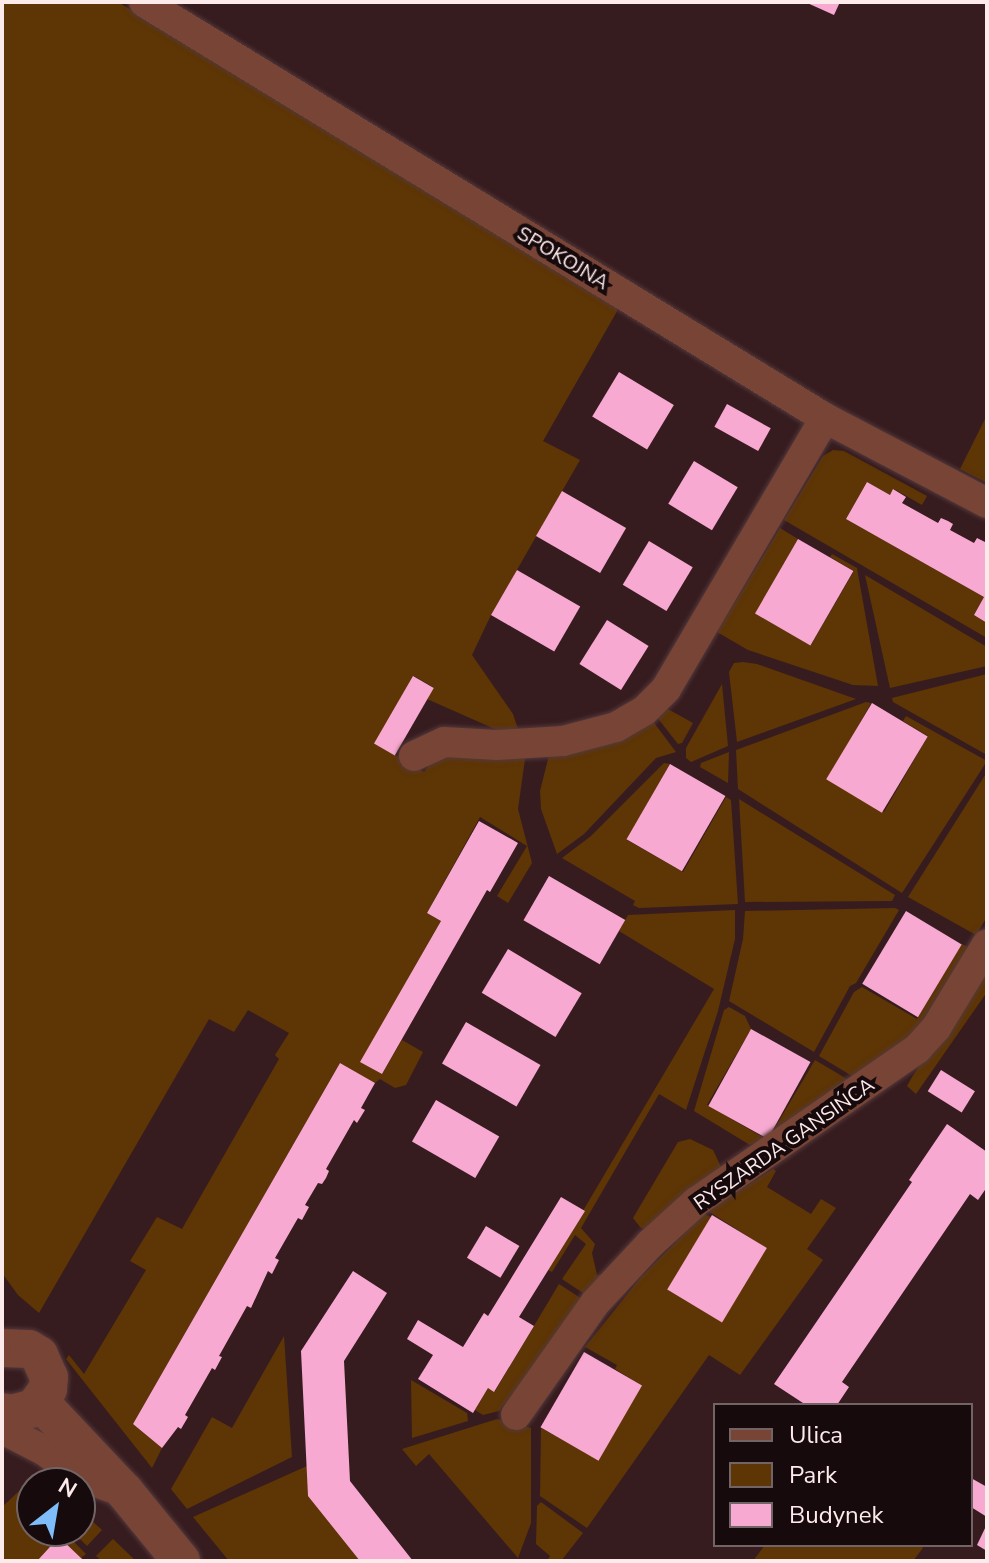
<!DOCTYPE html>
<html>
<head>
<meta charset="utf-8">
<style>
	body { margin:0 }
	#map { position:relative; width:989px; height:1563px; overflow:hidden; background:#371c1f; font-family:"Nunito Sans",sans-serif }
	div>[style] { position:absolute }
	.green>* { inset:0; background:#5e3504 }
	.building>* { inset:0; background:#f8a9d1; transform-origin:0 0 }
	.roads { filter:drop-shadow(0 0 2px #53393c) drop-shadow(0 0 2px #53393c) }
	.minor>* { height:30px; margin:-15px; padding:0 15px; transform-origin:15px; border-radius:15px; background:#774435 }
	.tertiary>* { height:38px; margin:-19px; padding:0 19px; transform-origin:19px; border-radius:19px; background:#774435 }
	span { translate:-50% -50%; white-space:nowrap; text-align:center; line-height:1.15; -webkit-text-stroke:8px #160a0c; paint-order:stroke }
	.street-label { font-size:20px; color:#fdeaeb }
	.frame { position:absolute; inset:0; border:4px solid #fdeaeb; pointer-events:none }
	.legend { position:absolute; left:713px; top:1403px; width:260px; height:144px; box-sizing:border-box; background:#160a0c; border:2px solid #726465; margin:0; padding:10px 14px; list-style:none; font-size:24px; color:#fdeaeb }
	.legend li { display:flex; align-items:center; gap:16px; height:40px }
	.legend b { width:40px; border:2px solid #726465 }
	.north { position:absolute; left:16px; top:1467px; width:80px; height:80px; box-sizing:border-box; background:#160a0c; border:2px solid #726465; border-radius:50%; rotate:31deg; font-size:22px; font-weight:700; line-height:32px; text-align:center; color:#fdeaeb }
	.north::after { content:''; display:block; margin:auto; width:28px; height:36px; background:#7ebdf9; clip-path:polygon(50% 0,100% 100%,50% 72%,0 100%) }
</style>
</head>
<body>
<div id="map">
	<div class="green">
		<div style="clip-path:polygon(2px 2px,118px 2px,620px 306px,543px 441px,580px 460px,491px 615px,472px 655px,513px 714px,519px 732px,497px 730px,427px 699px,433px 687px,414px 676px,375px 743px,424px 772px,438px 753px,494px 754px,525px 759px,518px 809px,532px 863px,508px 903px,497px 896px,527px 846px,480px 817px,427px 913px,441px 921px,361px 1062px,382px 1074px,402px 1040px,423px 1052px,406px 1085px,395px 1088px,380px 1079px,375px 1083px,340px 1063px,133px 1424px,162px 1448px,152px 1468px,66px 1359px,69px 1355px,84px 1374px,146px 1270px,130px 1261px,157px 1217px,182px 1229px,279px 1059px,275px 1055px,289px 1033px,248px 1010px,234px 1032px,209px 1019px,39px 1313px,18px 1295px,2px 1273px)"></div>
		<div style="clip-path:polygon(987px 415px,987px 483px,960px 469px)"></div>
		<div style="clip-path:polygon(833px 450px,844px 451px,927px 496px,922px 505px,894px 489px,890px 495px,867px 482px,846px 519px,984px 597px,974px 615px,987px 623px,987px 638px,784px 520px,823px 456px)"></div>
		<div style="clip-path:polygon(780px 528px,798px 539px,756px 614px,811px 645px,854px 571px,830px 557px,832px 554px,857px 568px,878px 686px,853px 685px,748px 650px,717px 632px)"></div>
		<div style="clip-path:polygon(865px 575px,987px 647px,987px 666px,890px 688px)"></div>
		<div style="clip-path:polygon(743px 662px,757px 664px,856px 699px,737px 742px,729px 672px,734px 663px)"></div>
		<div style="clip-path:polygon(987px 674px,987px 755px,893px 702px,892px 698px)"></div>
		<div style="clip-path:polygon(722px 684px,728px 746px,691px 762px,686px 758px,686px 748px)"></div>
		<div style="clip-path:polygon(866px 702px,871px 703px,828px 780px,884px 812px,928px 736px,903px 721px,906px 716px,987px 761px,902px 893px,738px 789px,736px 750px)"></div>
		<div style="clip-path:polygon(666px 708px,693px 723px,682px 743px,678px 744px,656px 716px)"></div>
		<div style="clip-path:polygon(652px 720px,676px 752px,656px 758px,584px 834px,557px 854px,541px 809px,540px 791px,549px 755px)"></div>
		<div style="clip-path:polygon(729px 752px,728px 783px,700px 767px,701px 763px)"></div>
		<div style="clip-path:polygon(664px 763px,670px 764px,627px 840px,683px 872px,726px 797px,731px 800px,738px 904px,639px 908px,633px 905px,635px 901px,562px 858px,591px 836px)"></div>
		<div style="clip-path:polygon(987px 772px,987px 917px,976px 935px,908px 897px)"></div>
		<div style="clip-path:polygon(739px 799px,895px 895px,892px 901px,745px 902px)"></div>
		<div style="clip-path:polygon(895px 908px,899px 910px,856px 983px,850px 986px,814px 1052px,729px 1001px,743px 939px,745px 911px)"></div>
		<div style="clip-path:polygon(735px 910px,735px 939px,718px 1011px,686px 1110px,659px 1094px,581px 1228px,595px 1244px,592px 1253px,597px 1275px,606px 1273px,589px 1297px,562px 1279px,586px 1244px,575px 1235px,552px 1272px,548px 1270px,714px 989px,619px 931px,628px 915px)"></div>
		<div style="clip-path:polygon(962px 944px,968px 947px,909px 1042px,857px 1079px,819px 1056px,854px 992px,862px 987px,917px 1019px)"></div>
		<div style="clip-path:polygon(987px 961px,987px 992px,916px 1094px,907px 1086px,912px 1077px)"></div>
		<div style="clip-path:polygon(729px 1007px,745px 1016px,751px 1029px,707px 1105px,766px 1139px,750px 1145px,694px 1111px,724px 1010px)"></div>
		<div style="clip-path:polygon(815px 1060px,852px 1082px,770px 1136px)"></div>
		<div style="clip-path:polygon(690px 1139px,713px 1150px,722px 1169px,645px 1230px,640px 1227px,633px 1218px,678px 1142px)"></div>
		<div style="clip-path:polygon(773px 1169px,776px 1171px,767px 1187px,811px 1214px,821px 1199px,836px 1208px,807px 1249px,823px 1260px,740px 1375px,709px 1355px,587px 1528px,540px 1496px,541px 1428px,599px 1460px,641px 1385px,615px 1369px,617px 1365px,585px 1347px,641px 1277px,704px 1214px,711px 1217px,668px 1290px,722px 1322px,766px 1248px,708px 1211px)"></div>
		<div style="clip-path:polygon(559px 1284px,585px 1301px,499px 1411px,483px 1415px,475px 1410px,488px 1388px,495px 1391px)"></div>
		<div style="clip-path:polygon(284px 1336px,292px 1457px,187px 1509px,171px 1489px,212px 1417px,232px 1428px)"></div>
		<div style="clip-path:polygon(411px 1380px,467px 1413px,468px 1421px,412px 1438px)"></div>
		<div style="clip-path:polygon(497px 1419px,531px 1428px,531px 1523px,518px 1558px,429px 1454px,416px 1466px,402px 1449px)"></div>
		<div style="clip-path:polygon(307px 1466px,360px 1561px,229px 1561px,193px 1517px)"></div>
		<div style="clip-path:polygon(34px 1477px,44px 1483px,32px 1483px,32px 1531px,63px 1531px,86px 1554px,81px 1558px,59px 1537px,37px 1561px,2px 1561px,2px 1507px)"></div>
		<div style="clip-path:polygon(541px 1502px,583px 1533px,561px 1561px,547px 1561px,550px 1556px,536px 1544px,537px 1506px)"></div>
		<div style="clip-path:polygon(80px 1510px,102px 1530px,87px 1546px,72px 1531px,80px 1531px)"></div>
		<div style="clip-path:polygon(113px 1539px,136px 1561px,102px 1561px,96px 1556px)"></div>
		<div style="clip-path:polygon(765px 1545px,920px 1545px,923px 1548px,913px 1561px,753px 1561px)"></div>
	</div>
	<div class="building">
		<div style="clip-path:polygon(805px 2px,840px 2px,834px 15px)"></div>
		<div style="left:619px;top:372px;width:64px;height:52px;rotate:31deg"></div>
		<div style="left:727px;top:404px;width:50px;height:26px;rotate:29deg"></div>
		<div style="left:694px;top:461px;width:51px;height:50px;rotate:31deg"></div>
		<div style="clip-path:polygon(867px 482px,890px 495px,893px 489px,906px 497px,902px 503px,938px 523px,941px 518px,948px 521px,953px 524px,950px 530px,974px 543px,977px 538px,987px 543px,987px 623px,974px 615px,984px 597px,846px 519px)"></div>
		<div style="left:562px;top:491px;width:74px;height:52px;rotate:30deg"></div>
		<div style="left:798px;top:539px;width:64px;height:86px;rotate:30deg"></div>
		<div style="left:649px;top:541px;width:51px;height:51px;rotate:31deg"></div>
		<div style="left:517px;top:570px;width:73px;height:52px;rotate:30deg"></div>
		<div style="left:607px;top:620px;width:49px;height:52px;rotate:32deg"></div>
		<div style="left:413px;top:676px;width:24px;height:78px;rotate:30deg"></div>
		<div style="left:872px;top:703px;width:65px;height:89px;rotate:31deg"></div>
		<div style="left:670px;top:764px;width:64px;height:87px;rotate:30deg"></div>
		<div style="clip-path:polygon(479px 821px,518px 843px,490px 892px,487px 890px,382px 1074px,360px 1062px,441px 921px,427px 913px)"></div>
		<div style="left:549px;top:876px;width:88px;height:51px;rotate:30deg"></div>
		<div style="left:906px;top:911px;width:65px;height:85px;rotate:31deg"></div>
		<div style="left:508px;top:949px;width:86px;height:51px;rotate:31deg"></div>
		<div style="left:466px;top:1022px;width:86px;height:48px;rotate:30deg"></div>
		<div style="left:751px;top:1029px;width:68px;height:88px;rotate:29deg"></div>
		<div style="clip-path:polygon(340px 1063px,375px 1083px,361px 1108px,365px 1110px,357px 1123px,354px 1120px,326px 1169px,329px 1171px,326px 1178px,322px 1184px,318px 1183px,305px 1205px,309px 1207px,302px 1220px,298px 1218px,275px 1258px,279px 1260px,272px 1274px,268px 1271px,251px 1308px,247px 1306px,219px 1356px,222px 1357px,215px 1370px,212px 1368px,185px 1415px,188px 1417px,181px 1429px,178px 1427px,162px 1448px,133px 1424px)"></div>
		<div style="left:941px;top:1070px;width:40px;height:25px;rotate:32deg"></div>
		<div style="left:436px;top:1100px;width:73px;height:48px;rotate:30deg"></div>
		<div style="clip-path:polygon(947px 1124px,987px 1152px,987px 1187px,978px 1200px,970px 1194px,842px 1382px,849px 1387px,837px 1405px,806px 1405px,774px 1384px,912px 1182px,909px 1180px)"></div>
		<div style="clip-path:polygon(561px 1197px,585px 1211px,519px 1317px,534px 1326px,494px 1392px,488px 1388px,473px 1413px,418px 1379px,433px 1355px,407px 1339px,418px 1320px,463px 1347px,484px 1313px,488px 1316px)"></div>
		<div style="left:712px;top:1215px;width:64px;height:87px;rotate:31deg"></div>
		<div style="left:486px;top:1226px;width:39px;height:37px;rotate:31deg"></div>
		<div style="clip-path:polygon(353px 1271px,387px 1293px,344px 1361px,350px 1481px,413px 1561px,360px 1561px,308px 1496px,301px 1351px)"></div>
		<div style="left:584px;top:1352px;width:67px;height:87px;rotate:30deg"></div>
		<div style="clip-path:polygon(971px 1478px,987px 1487px,987px 1517px,971px 1507px)"></div>
		<div style="clip-path:polygon(987px 1524px,987px 1551px,977px 1545px)"></div>
		<div style="clip-path:polygon(59px 1537px,81px 1558px,85px 1561px,37px 1561px)"></div>
	</div>
	<div class="roads">
		<div class="minor">
			<div style="left:144px;top:2px;width:798px;rotate:31.42deg"></div>
			<div style="left:825px;top:418px;width:183px;rotate:27.7deg"></div>
			<div style="left:414px;top:756px;width:33px;rotate:-25deg"></div>
			<div style="left:444px;top:742px;width:53px;rotate:3.2deg"></div>
			<div style="left:497px;top:745px;width:66px;rotate:-3.5deg"></div>
			<div style="left:563px;top:741px;width:55px;rotate:-14.8deg"></div>
			<div style="left:616px;top:727px;width:32px;rotate:-30deg"></div>
			<div style="left:644px;top:711px;width:31px;rotate:-45deg"></div>
			<div style="left:666px;top:689px;width:314px;rotate:-59.6deg"></div>
			<div style="left:516px;top:1415px;width:137px;rotate:-54.8deg"></div>
			<div style="left:595px;top:1303px;width:82px;rotate:-47deg"></div>
			<div style="left:651px;top:1243px;width:61px;rotate:-42.3deg"></div>
			<div style="left:696px;top:1202px;width:269px;rotate:-34.7deg"></div>
			<div style="left:917px;top:1049px;width:28px;rotate:-48deg"></div>
			<div style="left:936px;top:1028px;width:98px;rotate:-58.7deg"></div>
			<div style="left:2px;top:1429px;width:48px;rotate:27.1deg"></div>
			<div style="left:45px;top:1451px;width:39px;rotate:38deg"></div>
			<div style="left:76px;top:1475px;width:51px;rotate:19.5deg"></div>
		</div>
		<div class="tertiary">
			<div style="left:2px;top:1348px;width:27px;rotate:2deg"></div>
			<div style="left:29px;top:1349px;width:12px;rotate:31deg"></div>
			<div style="left:39px;top:1355px;width:24px;rotate:66deg"></div>
			<div style="left:49px;top:1377px;width:12px;rotate:95deg"></div>
			<div style="left:48px;top:1389px;width:24px;rotate:126deg"></div>
			<div style="left:34px;top:1408px;width:23px;rotate:165deg"></div>
			<div style="left:12px;top:1414px;width:10px;rotate:-169deg"></div>
			<div style="left:41px;top:1403px;width:122px;rotate:46.7deg"></div>
			<div style="left:125px;top:1492px;width:89px;rotate:50.9deg"></div>
		</div>
	</div>
	<div class="street-label">
		<span style="left:563px;top:258px;rotate:31deg">SPOKOJNA</span>
		<span style="left:784px;top:1144px;rotate:-35deg">RYSZARDA GANSIŃCA</span>
	</div>
	<div class="frame"></div>
	<ul class="legend">
	<li><b style="height:10px;background:#774435"></b>Ulica</li>
	<li><b style="height:22px;background:#5e3504"></b>Park</li>
	<li><b style="height:22px;background:#f8a9d1"></b>Budynek</li>
	</ul>
	<div class="north">N</div>
</div>
</body>
</html>
